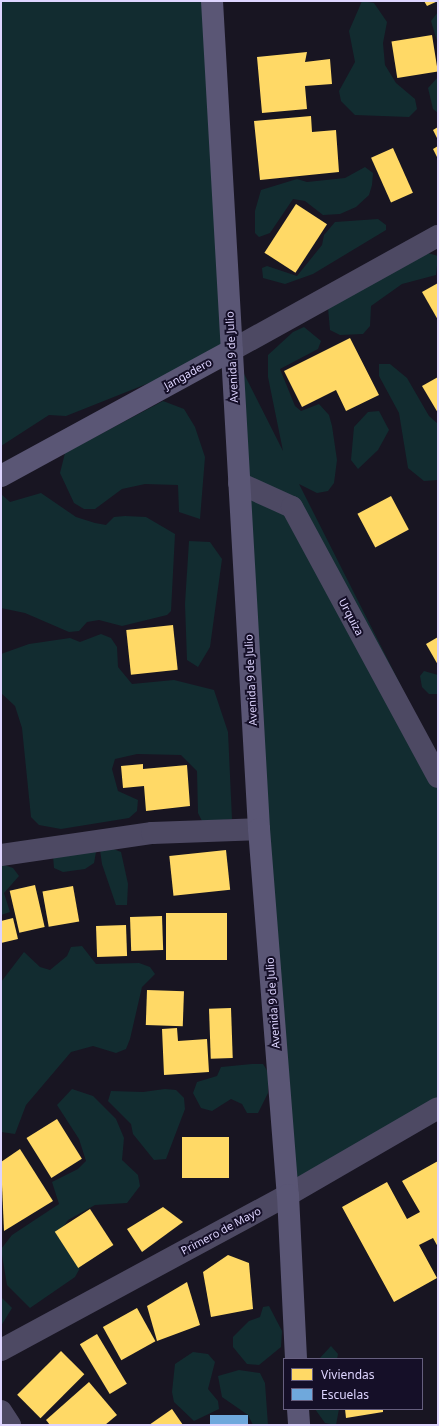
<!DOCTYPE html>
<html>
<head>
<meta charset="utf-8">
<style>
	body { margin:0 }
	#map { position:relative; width:439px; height:1426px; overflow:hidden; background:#181522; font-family:"Noto Sans",sans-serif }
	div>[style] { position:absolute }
	.green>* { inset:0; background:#122c30 }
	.homes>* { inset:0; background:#ffd966; transform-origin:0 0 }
	.schools>* { inset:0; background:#6fa8dc; transform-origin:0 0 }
	.minor>* { height:22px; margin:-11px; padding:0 11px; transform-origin:11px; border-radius:11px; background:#4d4963 }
	.secondary>* { height:22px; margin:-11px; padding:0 11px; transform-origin:11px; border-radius:11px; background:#5a5675 }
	span { translate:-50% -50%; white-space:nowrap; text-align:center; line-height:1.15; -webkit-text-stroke:4px #150f28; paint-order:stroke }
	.street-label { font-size:11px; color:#ded5ff }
	.frame { position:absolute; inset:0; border:2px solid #ded5ff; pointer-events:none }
	.legend { position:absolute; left:283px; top:1358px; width:140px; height:52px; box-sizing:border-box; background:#150f28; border:1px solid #655e7e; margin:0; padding:5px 7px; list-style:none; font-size:12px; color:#ded5ff }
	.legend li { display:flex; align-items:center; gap:8px; height:20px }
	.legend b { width:20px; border:1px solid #655e7e }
</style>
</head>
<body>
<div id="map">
	<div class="green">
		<div style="clip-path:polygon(1px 1px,212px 1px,232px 350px,283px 451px,268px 377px,268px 355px,293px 332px,304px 327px,321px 341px,318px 349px,280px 369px,295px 406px,301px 411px,319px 404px,329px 415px,332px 426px,337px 460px,334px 483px,328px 491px,317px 493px,299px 484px,438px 759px,438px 1108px,288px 1195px,232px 350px,66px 416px,49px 415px,1px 446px)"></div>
		<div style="clip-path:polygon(362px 1px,374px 3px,387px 22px,383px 43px,385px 65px,396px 83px,415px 99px,417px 109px,409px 117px,355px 115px,341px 101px,339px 91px,355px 62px,349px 31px)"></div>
		<div style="clip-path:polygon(438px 12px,438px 44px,431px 21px)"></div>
		<div style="clip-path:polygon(438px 77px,438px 113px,433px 109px,428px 88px)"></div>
		<div style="clip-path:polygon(365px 167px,373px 173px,372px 185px,369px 195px,356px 207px,340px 214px,323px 215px,305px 201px,293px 199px,270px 233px,259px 237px,255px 233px,255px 211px,261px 190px,297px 179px,307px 182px,345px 178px)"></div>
		<div style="clip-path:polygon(378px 219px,386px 225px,386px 230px,313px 274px,285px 284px,263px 278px,262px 268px,267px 266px,297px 276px,322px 245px,324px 235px,335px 222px)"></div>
		<div style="clip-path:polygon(428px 253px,438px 256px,436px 275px,402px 284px,371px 306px,370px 326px,363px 334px,340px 335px,330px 330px,328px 308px)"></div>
		<div style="clip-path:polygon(379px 364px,390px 364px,407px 378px,429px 416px,438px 424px,438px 480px,424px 481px,408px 468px,399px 413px,379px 376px)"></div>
		<div style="clip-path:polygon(163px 401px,184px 409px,195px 427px,205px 457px,200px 519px,179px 512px,178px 485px,145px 484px,122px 489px,95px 509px,84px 509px,74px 503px,60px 473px,65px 453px)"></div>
		<div style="clip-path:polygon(379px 411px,389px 430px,378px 450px,358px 469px,351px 460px,354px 427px,368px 412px)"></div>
		<div style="clip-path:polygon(41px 493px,76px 517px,95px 523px,106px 525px,114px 517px,125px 516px,146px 517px,175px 534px,171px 611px,167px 615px,122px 626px,99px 620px,87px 622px,79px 631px,69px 632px,25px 613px,1px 608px,1px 494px,10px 502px)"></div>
		<div style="clip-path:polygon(189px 541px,210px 542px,222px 559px,210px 647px,198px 667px,187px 660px,185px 604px)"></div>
		<div style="clip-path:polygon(101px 634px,111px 638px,117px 647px,118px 667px,132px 684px,174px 680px,214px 690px,228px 732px,232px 819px,203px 823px,198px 813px,197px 771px,181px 755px,137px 754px,115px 759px,112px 769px,118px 791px,138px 800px,137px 811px,129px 818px,61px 829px,39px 825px,31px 817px,22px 728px,15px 706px,1px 693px,1px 654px,29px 644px,70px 638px,80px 642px)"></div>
		<div style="clip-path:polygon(424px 671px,438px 675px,438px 694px,429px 694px,422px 687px,420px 676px)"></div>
		<div style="clip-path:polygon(111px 848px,121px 852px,128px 884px,127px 905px,116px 905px,102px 864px,100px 850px)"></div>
		<div style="clip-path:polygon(96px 852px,94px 863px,85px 869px,63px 872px,54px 868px,53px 856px)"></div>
		<div style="clip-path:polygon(1px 864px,13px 868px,19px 876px,4px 893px,10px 912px,1px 915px)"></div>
		<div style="clip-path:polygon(82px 946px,96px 964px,139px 963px,150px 967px,155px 974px,142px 987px,130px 1039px,126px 1049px,116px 1053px,93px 1046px,71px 1052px,26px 1105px,15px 1134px,1px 1132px,1px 982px,24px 952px,40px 967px,50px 970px,67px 956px,71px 947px)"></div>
		<div style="clip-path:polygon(252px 1064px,263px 1064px,268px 1072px,268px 1093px,258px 1113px,247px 1113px,242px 1104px,231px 1099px,212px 1111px,201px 1108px,193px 1093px,197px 1082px,217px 1076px,221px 1067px)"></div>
		<div style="clip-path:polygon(72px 1089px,93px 1096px,116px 1119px,124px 1138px,122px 1160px,138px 1175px,140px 1186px,127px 1203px,95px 1205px,68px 1220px,62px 1229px,73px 1260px,80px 1268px,75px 1277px,30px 1308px,7px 1285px,1px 1249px,12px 1235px,59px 1204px,52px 1182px,78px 1169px,86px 1161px,79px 1139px,57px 1105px)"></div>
		<div style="clip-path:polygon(165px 1089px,176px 1090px,184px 1098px,185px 1109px,166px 1159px,154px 1160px,133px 1134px,131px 1124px,108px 1101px,111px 1091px,143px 1092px)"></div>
		<div style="clip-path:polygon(1px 1297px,12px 1308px,1px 1326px)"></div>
		<div style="clip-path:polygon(269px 1306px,282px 1331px,281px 1347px,259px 1365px,247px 1364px,233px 1347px,233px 1337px,249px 1321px,260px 1317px,263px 1307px)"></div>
		<div style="clip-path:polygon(331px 1346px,338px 1354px,337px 1359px,319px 1359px)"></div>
		<div style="clip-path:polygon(193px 1352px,208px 1354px,215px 1362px,208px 1389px,218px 1401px,219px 1409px,194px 1421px,174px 1402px,172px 1392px,175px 1364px)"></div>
		<div style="clip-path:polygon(239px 1370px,260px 1373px,265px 1383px,268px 1425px,253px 1425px,248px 1415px,222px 1397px,218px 1376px)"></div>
		<div style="clip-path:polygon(315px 1409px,339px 1409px,336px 1425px,325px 1423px)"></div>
	</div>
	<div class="homes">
		<div style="clip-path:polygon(424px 1px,438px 1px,427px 6px)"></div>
		<div style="left:432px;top:35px;width:37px;height:41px;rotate:81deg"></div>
		<div style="clip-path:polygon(307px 52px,305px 62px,330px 59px,332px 84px,305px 86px,307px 109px,262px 113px,257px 57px)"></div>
		<div style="clip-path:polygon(311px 116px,312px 132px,336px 130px,339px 172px,260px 180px,254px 121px)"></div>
		<div style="clip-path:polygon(438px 127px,438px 140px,433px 130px)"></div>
		<div style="clip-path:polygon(438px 146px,438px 159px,433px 149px)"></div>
		<div style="left:393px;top:148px;width:49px;height:24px;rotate:66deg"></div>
		<div style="left:296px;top:204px;width:37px;height:58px;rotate:33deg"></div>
		<div style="clip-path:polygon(438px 283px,438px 320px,422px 292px)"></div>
		<div style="clip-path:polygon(350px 338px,379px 395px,346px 411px,336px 390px,302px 407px,284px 371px)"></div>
		<div style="clip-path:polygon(438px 377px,438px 413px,422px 386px)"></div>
		<div style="left:391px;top:496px;width:38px;height:38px;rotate:62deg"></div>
		<div style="left:173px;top:625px;width:45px;height:47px;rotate:84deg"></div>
		<div style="clip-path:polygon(438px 637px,438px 665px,426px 644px)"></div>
		<div style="clip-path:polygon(143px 764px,143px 769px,187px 765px,190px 806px,146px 811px,144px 786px,123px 788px,121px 766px)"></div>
		<div style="left:226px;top:850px;width:40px;height:57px;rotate:84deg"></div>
		<div style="left:35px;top:885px;width:43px;height:26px;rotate:77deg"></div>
		<div style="left:73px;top:886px;width:36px;height:31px;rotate:80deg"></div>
		<div style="left:227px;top:913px;width:47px;height:61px;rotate:90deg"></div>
		<div style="left:162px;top:916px;width:34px;height:32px;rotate:88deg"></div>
		<div style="clip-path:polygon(13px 918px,18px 939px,1px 943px,1px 921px)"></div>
		<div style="left:126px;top:925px;width:31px;height:30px;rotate:88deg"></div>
		<div style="left:147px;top:990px;width:37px;height:35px;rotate:2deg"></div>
		<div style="left:231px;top:1008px;width:50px;height:22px;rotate:88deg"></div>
		<div style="clip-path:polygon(177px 1028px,178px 1041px,207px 1039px,209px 1072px,164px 1075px,162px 1029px)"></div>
		<div style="left:57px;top:1119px;width:47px;height:36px;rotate:58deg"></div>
		<div style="left:182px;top:1137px;width:47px;height:41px"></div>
		<div style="clip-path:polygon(20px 1149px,53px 1201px,4px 1231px,1px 1162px)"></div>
		<div style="clip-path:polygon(438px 1161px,438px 1247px,433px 1238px,419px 1245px,437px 1278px,394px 1302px,342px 1207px,387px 1182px,407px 1219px,420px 1212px,402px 1181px)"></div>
		<div style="clip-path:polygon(163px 1207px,183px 1222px,142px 1252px,127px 1229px)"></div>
		<div style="left:90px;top:1209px;width:43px;height:42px;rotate:57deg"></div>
		<div style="clip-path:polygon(228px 1255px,249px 1263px,253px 1309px,211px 1317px,203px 1272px)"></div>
		<div style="clip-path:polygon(187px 1282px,200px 1325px,157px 1341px,147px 1306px)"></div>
		<div style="left:137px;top:1308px;width:38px;height:39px;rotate:61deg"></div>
		<div style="left:97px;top:1334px;width:58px;height:20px;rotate:59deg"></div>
		<div style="left:61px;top:1351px;width:33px;height:62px;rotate:45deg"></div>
		<div style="clip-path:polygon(89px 1382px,117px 1415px,105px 1425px,50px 1425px,46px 1420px)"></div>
		<div style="clip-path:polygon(172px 1409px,183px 1425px,149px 1425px)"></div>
		<div style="clip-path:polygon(345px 1409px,383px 1409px,383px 1412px,346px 1418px)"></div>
	</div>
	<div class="schools">
		<div style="left:248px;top:1415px;width:10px;height:38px;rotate:90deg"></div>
	</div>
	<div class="minor">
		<div style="left:232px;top:350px;width:235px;rotate:-29deg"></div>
		<div style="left:239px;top:483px;width:58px;rotate:24.4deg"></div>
		<div style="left:292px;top:507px;width:307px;rotate:61.6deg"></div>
		<div style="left:1px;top:855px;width:153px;rotate:-8.3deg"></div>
		<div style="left:152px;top:833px;width:107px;rotate:-2.1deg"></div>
		<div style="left:1px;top:1350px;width:326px;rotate:-28.4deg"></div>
		<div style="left:288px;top:1195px;width:173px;rotate:-30.1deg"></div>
		<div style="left:1px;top:1411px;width:17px;rotate:57deg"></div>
	</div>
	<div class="secondary">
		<div style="left:212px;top:1px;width:829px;rotate:86.75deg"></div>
		<div style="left:259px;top:829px;width:367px;rotate:85.5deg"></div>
		<div style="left:288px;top:1195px;width:164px;rotate:87.2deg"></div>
		<div style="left:1px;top:476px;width:263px;rotate:-28.6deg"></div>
		<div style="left:298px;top:1409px;width:16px;rotate:86deg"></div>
	</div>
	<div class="street-label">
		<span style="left:232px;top:357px;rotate:-93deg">Avenida 9 de Julio</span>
		<span style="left:188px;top:374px;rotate:-29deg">Jangadero</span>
		<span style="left:351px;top:617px;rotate:62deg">Urquiza</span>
		<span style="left:251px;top:680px;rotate:-93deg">Avenida 9 de Julio</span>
		<span style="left:273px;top:1003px;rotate:-94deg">Avenida 9 de Julio</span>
		<span style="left:221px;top:1231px;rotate:-28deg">Primero de Mayo</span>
	</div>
	<div class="frame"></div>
	<ul class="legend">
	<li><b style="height:11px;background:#ffd966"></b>Viviendas</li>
	<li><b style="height:11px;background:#6fa8dc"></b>Escuelas</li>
	</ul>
</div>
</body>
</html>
